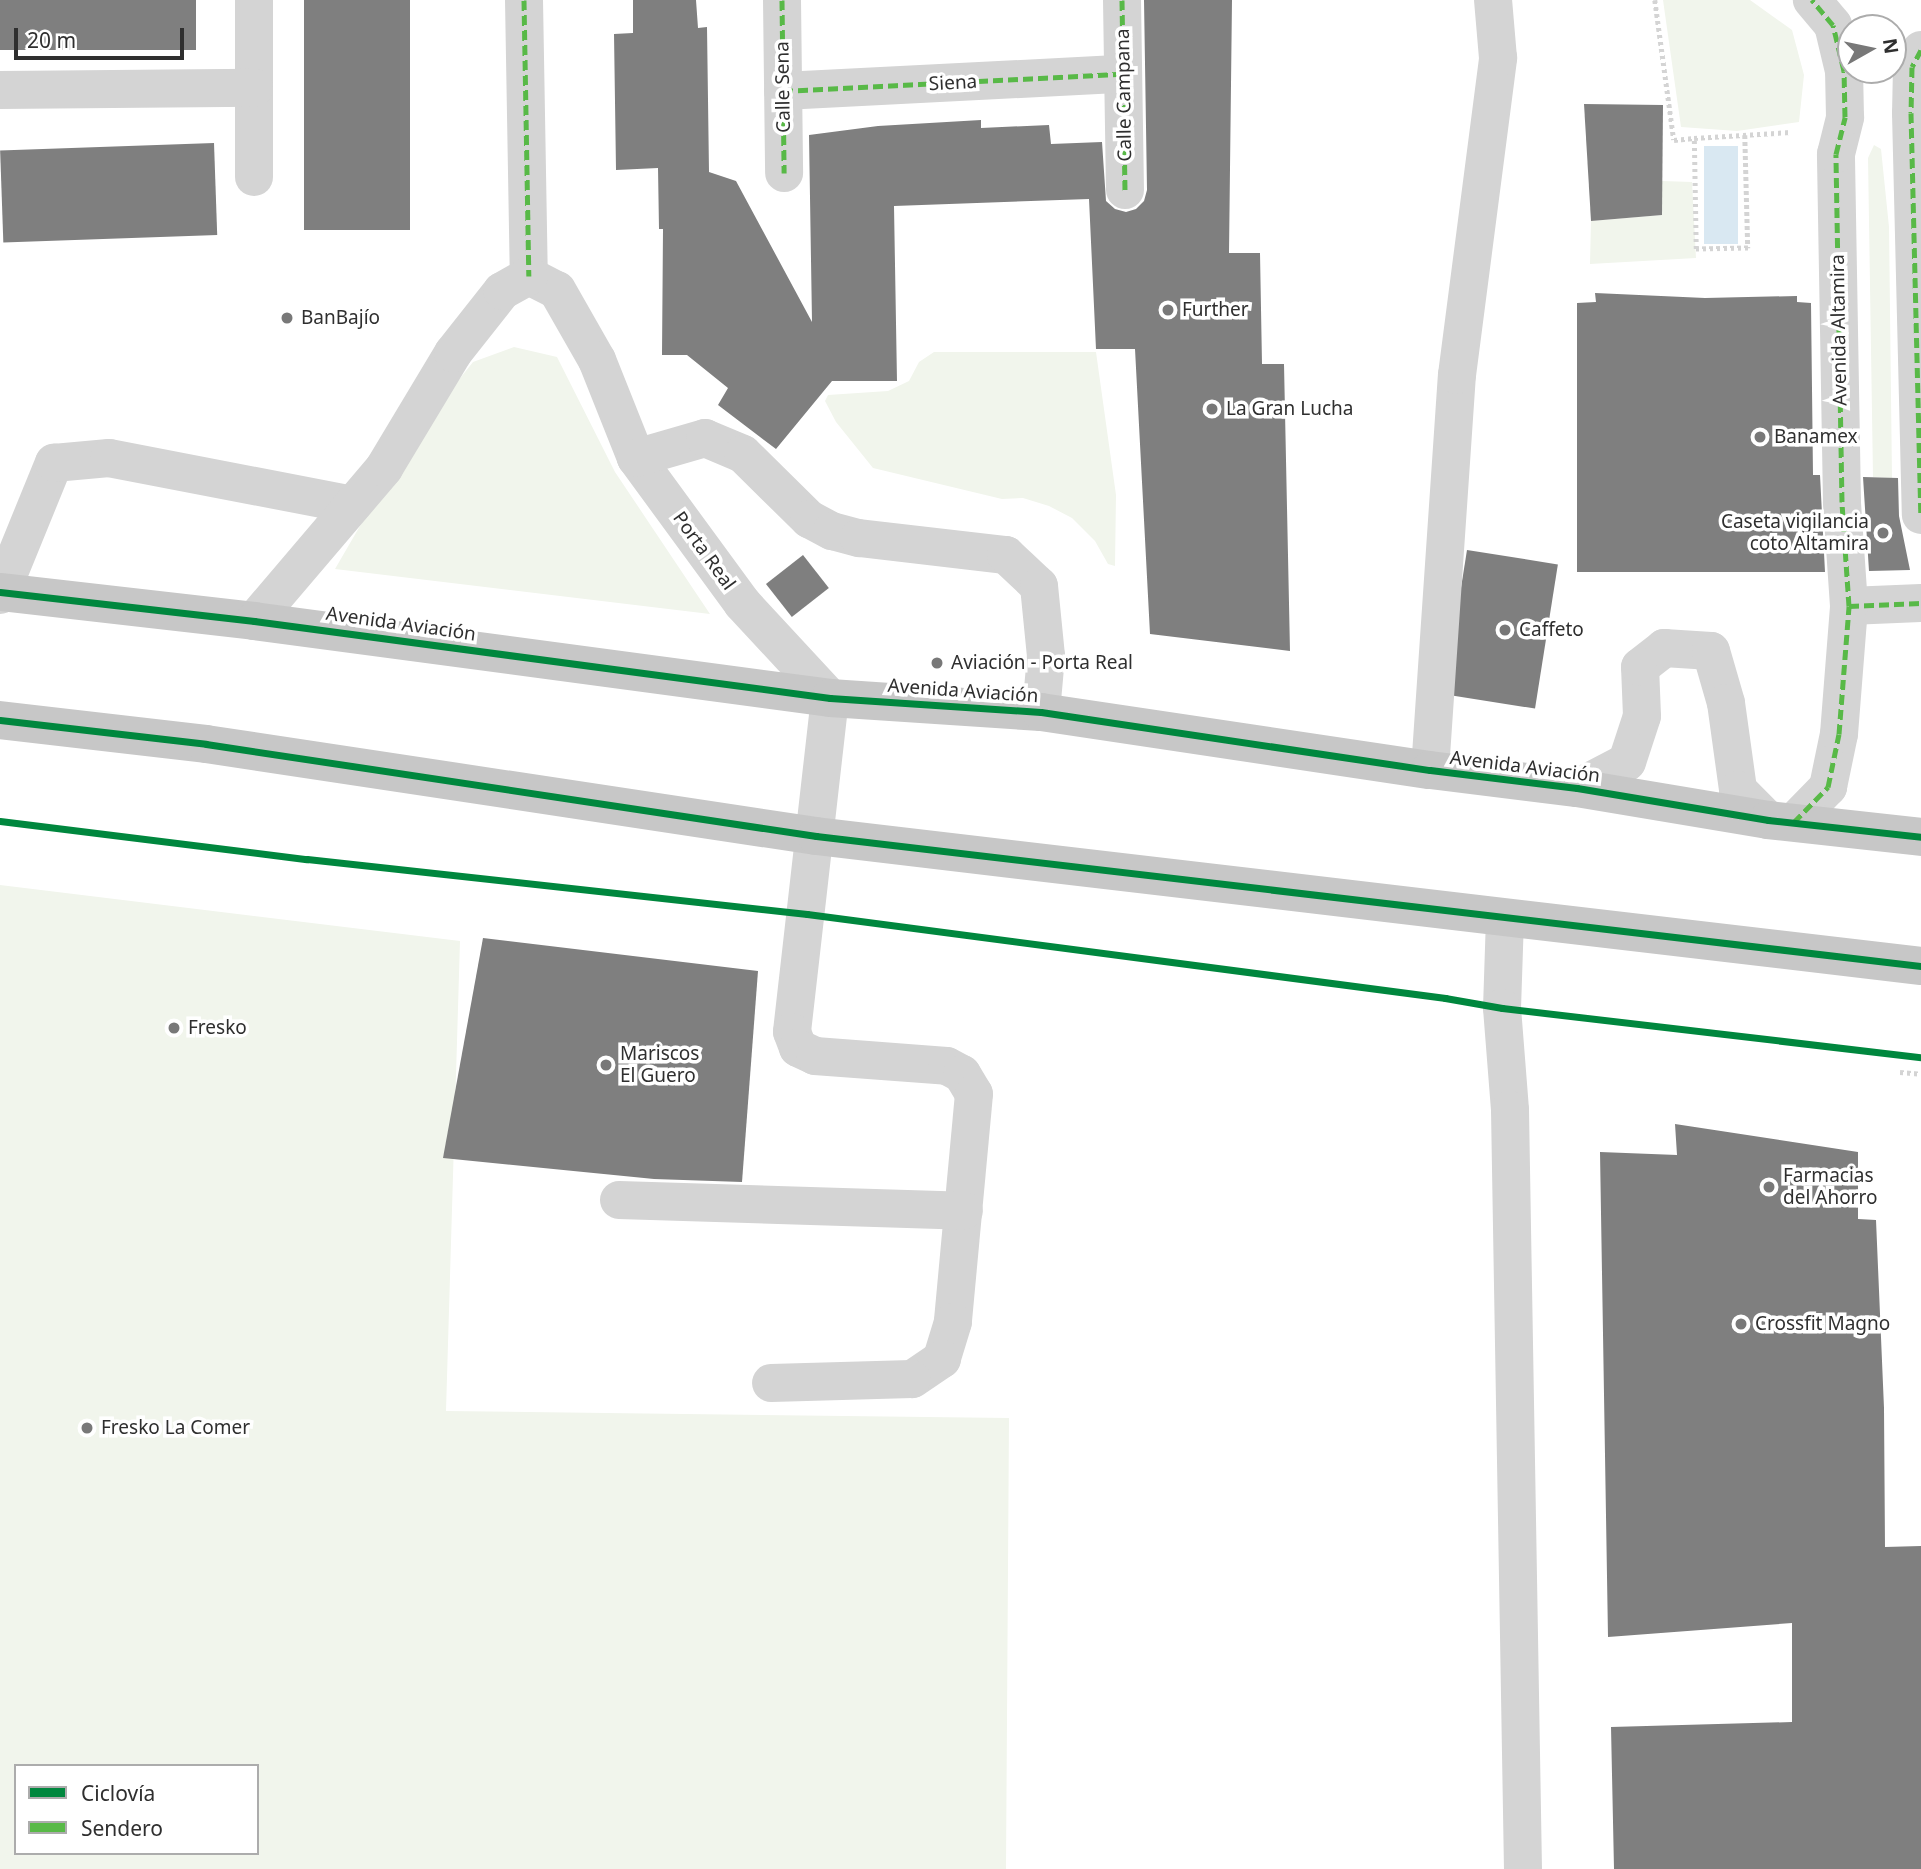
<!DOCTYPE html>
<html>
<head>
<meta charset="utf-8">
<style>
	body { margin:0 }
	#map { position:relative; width:1921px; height:1869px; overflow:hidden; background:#fff; font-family:"Noto Sans",sans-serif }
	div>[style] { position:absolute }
	.green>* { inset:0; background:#f1f5ec }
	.water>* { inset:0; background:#d9e8f2; transform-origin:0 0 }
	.building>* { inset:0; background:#7f7f7f; transform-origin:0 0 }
	.path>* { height:4.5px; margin-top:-2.25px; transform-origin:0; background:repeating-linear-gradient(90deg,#d4d4d4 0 3.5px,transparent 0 7px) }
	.minor>* { height:38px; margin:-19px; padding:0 19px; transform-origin:19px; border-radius:19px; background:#d4d4d4 }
	.major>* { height:38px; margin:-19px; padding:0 19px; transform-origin:19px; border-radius:19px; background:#c7c7c7 }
	.quiet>* { height:5px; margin-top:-2.5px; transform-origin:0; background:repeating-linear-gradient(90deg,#58b947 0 10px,transparent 0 15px) }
	.cycleway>* { height:7px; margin:-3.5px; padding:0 3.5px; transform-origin:3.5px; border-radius:3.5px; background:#00873e }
	.dots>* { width:19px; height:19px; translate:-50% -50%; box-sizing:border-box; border:4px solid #fff; border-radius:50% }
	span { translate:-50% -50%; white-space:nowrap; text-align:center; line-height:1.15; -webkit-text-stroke:7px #fff; paint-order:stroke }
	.street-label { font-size:19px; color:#2f2f2f }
	.poi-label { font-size:19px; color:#2f2f2f }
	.left { translate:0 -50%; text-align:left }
	.right { translate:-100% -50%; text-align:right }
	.legend { position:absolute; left:14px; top:1764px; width:245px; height:91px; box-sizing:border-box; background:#fff; border:2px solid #acacac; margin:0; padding:9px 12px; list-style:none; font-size:21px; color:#2f2f2f }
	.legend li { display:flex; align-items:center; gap:14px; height:35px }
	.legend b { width:35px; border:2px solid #acacac }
	.north { position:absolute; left:1837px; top:14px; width:70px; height:70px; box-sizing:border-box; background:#fff; border:2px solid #acacac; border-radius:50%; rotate:81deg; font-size:19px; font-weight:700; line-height:28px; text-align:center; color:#2f2f2f }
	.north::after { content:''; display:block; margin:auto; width:24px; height:32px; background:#787878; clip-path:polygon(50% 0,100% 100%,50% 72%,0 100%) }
	.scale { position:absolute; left:14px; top:28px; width:170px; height:32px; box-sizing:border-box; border:4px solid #2f2f2f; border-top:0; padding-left:9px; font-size:21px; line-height:24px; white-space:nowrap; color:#2f2f2f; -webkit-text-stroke:5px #fff; paint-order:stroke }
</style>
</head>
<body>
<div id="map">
	<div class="green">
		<div style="clip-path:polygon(1663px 0,1750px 0,1792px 30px,1804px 75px,1799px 122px,1737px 131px,1681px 127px)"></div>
		<div style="clip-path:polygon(1874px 145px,1881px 149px,1889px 227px,1892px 478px,1873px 477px,1868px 158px)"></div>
		<div style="clip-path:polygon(1662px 181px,1692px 182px,1696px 258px,1590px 264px,1591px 221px,1662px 215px)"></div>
		<div style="clip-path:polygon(514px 347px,557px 357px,615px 472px,710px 614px,335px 569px,407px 445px,473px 362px)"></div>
		<div style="clip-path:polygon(934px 352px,1096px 352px,1116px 495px,1115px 566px,1108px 564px,1095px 541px,1072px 518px,1049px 506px,1023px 498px,1002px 499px,873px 468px,836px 422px,825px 401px,828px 395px,888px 391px,909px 381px,919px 362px)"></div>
		<div style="clip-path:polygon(evenodd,0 885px,460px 941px,446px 1411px,1009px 1418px,1006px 1869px,0 1869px,0 885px,16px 1766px,257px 1766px,257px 1853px,16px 1853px,16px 1766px)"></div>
	</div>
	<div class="water">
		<div style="left:1704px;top:146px;width:34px;height:98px"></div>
	</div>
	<div class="building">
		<div style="left:0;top:0;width:196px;height:50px"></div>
		<div style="left:304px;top:0;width:106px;height:230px"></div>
		<div style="clip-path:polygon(633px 0,696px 0,698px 28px,707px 27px,709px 172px,736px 181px,812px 322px,809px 135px,878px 126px,981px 120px,981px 128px,1049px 125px,1051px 144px,1102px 142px,1106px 201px,1115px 209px,1126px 212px,1136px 209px,1144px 201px,1147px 190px,1144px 0,1232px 0,1229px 253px,1260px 253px,1262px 364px,1284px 364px,1290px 651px,1150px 634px,1135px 349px,1096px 349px,1089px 199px,894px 206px,897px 381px,832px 381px,776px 449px,718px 405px,728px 388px,687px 355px,662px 355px,663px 229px,659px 229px,658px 168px,616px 170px,614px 34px,633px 33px)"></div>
		<div style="clip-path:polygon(1584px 104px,1663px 105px,1662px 215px,1591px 221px)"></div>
		<div style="left:214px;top:143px;width:92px;height:214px;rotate:88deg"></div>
		<div style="clip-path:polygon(1595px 293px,1705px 298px,1797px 296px,1797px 302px,1811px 303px,1813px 475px,1820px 475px,1825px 572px,1577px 572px,1577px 303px,1596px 302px)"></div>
		<div style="clip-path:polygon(1863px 477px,1898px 478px,1899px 516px,1910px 570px,1869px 571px)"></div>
		<div style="left:1467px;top:550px;width:92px;height:146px;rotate:9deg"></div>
		<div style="left:803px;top:555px;width:42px;height:47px;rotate:52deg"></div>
		<div style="clip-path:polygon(483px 938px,758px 971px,742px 1182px,654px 1179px,443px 1158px)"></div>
		<div style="clip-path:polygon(1675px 1124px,1858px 1152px,1858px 1219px,1876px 1220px,1884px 1408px,1885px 1547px,1921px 1546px,1921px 1869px,1614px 1869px,1611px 1727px,1792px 1722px,1792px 1623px,1608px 1637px,1600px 1152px,1677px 1155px)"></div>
	</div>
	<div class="path">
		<div style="left:1655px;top:0;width:141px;rotate:82.3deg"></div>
		<div style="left:1674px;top:140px;width:20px;rotate:-6deg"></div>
		<div style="left:1745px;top:135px;width:113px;rotate:88.5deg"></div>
		<div style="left:1748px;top:248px;width:52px;rotate:178.9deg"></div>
		<div style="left:1696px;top:249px;width:111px;rotate:-91deg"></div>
		<div style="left:1694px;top:138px;width:97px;rotate:-3.5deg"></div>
		<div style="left:1900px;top:1072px;width:21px;rotate:5deg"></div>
	</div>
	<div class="minor">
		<div style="left:254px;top:0;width:177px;rotate:90deg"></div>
		<div style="left:524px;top:0;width:276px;rotate:89deg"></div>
		<div style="left:782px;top:0;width:173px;rotate:89.3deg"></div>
		<div style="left:1122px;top:0;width:190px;rotate:89.1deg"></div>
		<div style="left:1921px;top:50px;width:19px;rotate:118deg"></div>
		<div style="left:1912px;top:67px;width:46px;rotate:91.2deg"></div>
		<div style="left:1911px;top:113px;width:402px;rotate:88.6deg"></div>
		<div style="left:0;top:90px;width:254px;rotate:-0.5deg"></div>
		<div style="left:783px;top:91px;width:339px;rotate:-2.9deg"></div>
		<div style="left:529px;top:276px;width:31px;rotate:27deg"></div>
		<div style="left:557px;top:290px;width:81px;rotate:60.3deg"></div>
		<div style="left:597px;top:360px;width:105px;rotate:68.3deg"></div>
		<div style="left:636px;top:458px;width:180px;rotate:53.8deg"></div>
		<div style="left:742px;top:603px;width:129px;rotate:47.2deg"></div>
		<div style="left:830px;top:698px;width:336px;rotate:96.5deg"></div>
		<div style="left:792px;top:1032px;width:17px;rotate:69deg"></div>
		<div style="left:798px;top:1048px;width:19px;rotate:25deg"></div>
		<div style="left:815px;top:1056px;width:132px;rotate:4.3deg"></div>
		<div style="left:947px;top:1066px;width:17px;rotate:28deg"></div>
		<div style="left:962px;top:1074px;width:23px;rotate:59deg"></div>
		<div style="left:974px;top:1094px;width:229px;rotate:95.3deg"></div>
		<div style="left:953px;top:1322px;width:39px;rotate:107deg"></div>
		<div style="left:942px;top:1359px;width:36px;rotate:146deg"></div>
		<div style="left:912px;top:1379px;width:141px;rotate:178.4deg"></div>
		<div style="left:636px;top:458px;width:72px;rotate:-16.2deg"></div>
		<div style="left:705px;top:438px;width:41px;rotate:22.8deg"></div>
		<div style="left:743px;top:454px;width:93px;rotate:44.6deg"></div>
		<div style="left:809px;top:519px;width:26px;rotate:28deg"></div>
		<div style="left:832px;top:531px;width:28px;rotate:15deg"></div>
		<div style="left:859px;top:538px;width:148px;rotate:6.6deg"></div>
		<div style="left:1006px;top:555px;width:45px;rotate:43.2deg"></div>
		<div style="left:1039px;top:586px;width:70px;rotate:84.3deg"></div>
		<div style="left:1046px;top:656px;width:56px;rotate:95.1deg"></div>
		<div style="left:0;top:595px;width:143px;rotate:-67.8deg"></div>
		<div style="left:54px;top:463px;width:55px;rotate:-5.2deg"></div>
		<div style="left:109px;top:458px;width:248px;rotate:10.9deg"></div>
		<div style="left:1849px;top:606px;width:72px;rotate:-2.4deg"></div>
		<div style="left:254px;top:621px;width:201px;rotate:-49.6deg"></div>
		<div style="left:384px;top:468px;width:134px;rotate:-59deg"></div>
		<div style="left:453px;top:353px;width:79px;rotate:-51.7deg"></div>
		<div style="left:502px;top:291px;width:31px;rotate:-29deg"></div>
		<div style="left:1430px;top:770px;width:396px;rotate:-86.1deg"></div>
		<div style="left:1457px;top:375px;width:320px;rotate:-82.6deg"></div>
		<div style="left:1498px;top:58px;width:58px;rotate:-94.9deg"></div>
		<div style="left:1577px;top:788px;width:56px;rotate:-27.5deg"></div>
		<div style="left:1627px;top:762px;width:48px;rotate:-71.9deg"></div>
		<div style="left:1642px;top:716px;width:49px;rotate:-92.3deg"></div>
		<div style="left:1640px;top:667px;width:31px;rotate:-38deg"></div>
		<div style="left:1664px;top:648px;width:47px;rotate:3.7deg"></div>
		<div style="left:1711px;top:651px;width:54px;rotate:73.9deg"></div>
		<div style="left:1726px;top:703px;width:88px;rotate:82.1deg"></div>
		<div style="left:1738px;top:790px;width:42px;rotate:45deg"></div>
		<div style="left:1794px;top:822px;width:49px;rotate:-45.8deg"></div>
		<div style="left:1828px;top:787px;width:54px;rotate:-78.3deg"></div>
		<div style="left:1839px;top:734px;width:128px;rotate:-85.5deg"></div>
		<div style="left:1849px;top:606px;width:104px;rotate:-93.9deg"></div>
		<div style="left:1842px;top:502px;width:348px;rotate:-91deg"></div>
		<div style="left:1836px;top:154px;width:38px;rotate:-76deg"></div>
		<div style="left:1845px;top:117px;width:46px;rotate:-91.2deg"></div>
		<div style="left:1844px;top:71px;width:47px;rotate:-103.4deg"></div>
		<div style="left:1833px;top:25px;width:33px;rotate:-130deg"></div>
		<div style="left:1505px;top:918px;width:90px;rotate:91.9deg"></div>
		<div style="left:1502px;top:1008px;width:102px;rotate:85.5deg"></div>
		<div style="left:1510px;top:1110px;width:759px;rotate:89.02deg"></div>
		<div style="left:619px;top:1200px;width:345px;rotate:1.8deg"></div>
	</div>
	<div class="major">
		<div style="left:0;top:592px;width:256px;rotate:6.5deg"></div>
		<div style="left:254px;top:621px;width:581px;rotate:7.61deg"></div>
		<div style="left:830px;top:698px;width:211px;rotate:3.8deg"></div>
		<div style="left:1041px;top:712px;width:393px;rotate:8.5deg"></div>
		<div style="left:1430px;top:770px;width:148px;rotate:7deg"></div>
		<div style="left:1577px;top:788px;width:194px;rotate:9.5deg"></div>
		<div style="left:1768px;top:820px;width:154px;rotate:6.3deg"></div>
		<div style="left:0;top:720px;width:207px;rotate:6.6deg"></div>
		<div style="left:206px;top:744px;width:617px;rotate:8.58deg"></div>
		<div style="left:816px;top:836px;width:1113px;rotate:6.71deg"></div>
	</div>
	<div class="quiet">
		<div style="left:524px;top:0;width:276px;rotate:89deg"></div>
		<div style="left:782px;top:0;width:173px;rotate:89.3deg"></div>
		<div style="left:1122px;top:0;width:190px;rotate:89.1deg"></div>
		<div style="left:1921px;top:50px;width:19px;rotate:118deg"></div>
		<div style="left:1912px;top:67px;width:46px;rotate:91.2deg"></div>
		<div style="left:1911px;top:113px;width:402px;rotate:88.6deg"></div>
		<div style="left:783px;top:91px;width:339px;rotate:-2.9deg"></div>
		<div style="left:1849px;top:606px;width:72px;rotate:-2.4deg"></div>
		<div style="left:1794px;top:822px;width:49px;rotate:-45.8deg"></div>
		<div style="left:1828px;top:787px;width:54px;rotate:-78.3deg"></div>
		<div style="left:1839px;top:734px;width:128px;rotate:-85.5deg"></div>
		<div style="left:1849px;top:606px;width:104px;rotate:-93.9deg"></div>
		<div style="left:1842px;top:502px;width:348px;rotate:-91deg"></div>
		<div style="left:1836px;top:154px;width:38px;rotate:-76deg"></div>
		<div style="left:1845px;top:117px;width:46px;rotate:-91.2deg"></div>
		<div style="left:1844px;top:71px;width:47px;rotate:-103.4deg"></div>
		<div style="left:1833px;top:25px;width:33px;rotate:-130deg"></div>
	</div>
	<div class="cycleway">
		<div style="left:0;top:592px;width:256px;rotate:6.5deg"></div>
		<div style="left:254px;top:621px;width:581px;rotate:7.61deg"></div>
		<div style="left:830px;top:698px;width:211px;rotate:3.8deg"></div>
		<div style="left:1041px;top:712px;width:393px;rotate:8.5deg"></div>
		<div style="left:1430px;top:770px;width:148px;rotate:7deg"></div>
		<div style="left:1577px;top:788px;width:194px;rotate:9.5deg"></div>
		<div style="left:1768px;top:820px;width:154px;rotate:6.3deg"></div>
		<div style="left:0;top:720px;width:207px;rotate:6.6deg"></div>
		<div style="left:206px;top:744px;width:617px;rotate:8.58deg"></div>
		<div style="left:816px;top:836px;width:1113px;rotate:6.71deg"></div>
		<div style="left:0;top:821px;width:309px;rotate:7.1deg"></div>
		<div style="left:307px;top:859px;width:503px;rotate:6.28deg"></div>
		<div style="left:807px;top:914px;width:644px;rotate:7.5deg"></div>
		<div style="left:1445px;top:998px;width:58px;rotate:10deg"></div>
		<div style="left:1502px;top:1008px;width:422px;rotate:6.7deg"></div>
	</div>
	<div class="dots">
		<div style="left:1168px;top:310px;background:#787878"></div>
		<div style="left:287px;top:318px;background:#787878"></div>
		<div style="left:1212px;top:409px;background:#787878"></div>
		<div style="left:1760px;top:437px;background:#787878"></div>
		<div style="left:1883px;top:533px;background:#787878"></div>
		<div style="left:1505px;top:630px;background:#787878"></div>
		<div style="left:937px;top:663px;background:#787878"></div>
		<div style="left:174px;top:1028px;background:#787878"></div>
		<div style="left:606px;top:1065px;background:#787878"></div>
		<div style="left:1769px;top:1187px;background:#787878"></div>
		<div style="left:1741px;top:1324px;background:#787878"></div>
		<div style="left:87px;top:1428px;background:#787878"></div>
	</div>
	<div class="street-label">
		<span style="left:953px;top:83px;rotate:-3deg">Siena</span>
		<span style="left:783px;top:87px;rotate:-91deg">Calle Sena</span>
		<span style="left:1124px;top:95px;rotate:-91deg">Calle Campana</span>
		<span style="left:1839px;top:330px;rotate:-91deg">Avenida Altamira</span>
		<span style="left:704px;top:551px;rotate:54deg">Porta Real</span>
		<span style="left:401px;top:624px;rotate:8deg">Avenida Aviación</span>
		<span style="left:963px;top:691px;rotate:4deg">Avenida Aviación</span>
		<span style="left:1525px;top:767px;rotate:7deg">Avenida Aviación</span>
	</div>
	<div class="poi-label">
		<span class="left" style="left:1182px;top:310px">Further</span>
		<span class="left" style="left:301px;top:318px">BanBajío</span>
		<span class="left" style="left:1226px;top:409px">La Gran Lucha</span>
		<span class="left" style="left:1774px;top:437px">Banamex</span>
		<span class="right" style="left:1869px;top:533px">Caseta vigilancia<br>coto Altamira</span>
		<span class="left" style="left:1519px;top:630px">Caffeto</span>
		<span class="left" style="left:951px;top:663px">Aviación - Porta Real</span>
		<span class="left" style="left:188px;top:1028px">Fresko</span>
		<span class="left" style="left:620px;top:1065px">Mariscos<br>El Guero</span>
		<span class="left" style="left:1783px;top:1187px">Farmacias<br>del Ahorro</span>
		<span class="left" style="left:1755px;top:1324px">Crossfit Magno</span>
		<span class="left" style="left:101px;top:1428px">Fresko La Comer</span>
	</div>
	<ul class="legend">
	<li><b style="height:9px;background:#00873e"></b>Ciclovía</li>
	<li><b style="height:9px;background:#58b947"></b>Sendero</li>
	</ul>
	<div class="north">N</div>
	<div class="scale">20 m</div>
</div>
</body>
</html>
